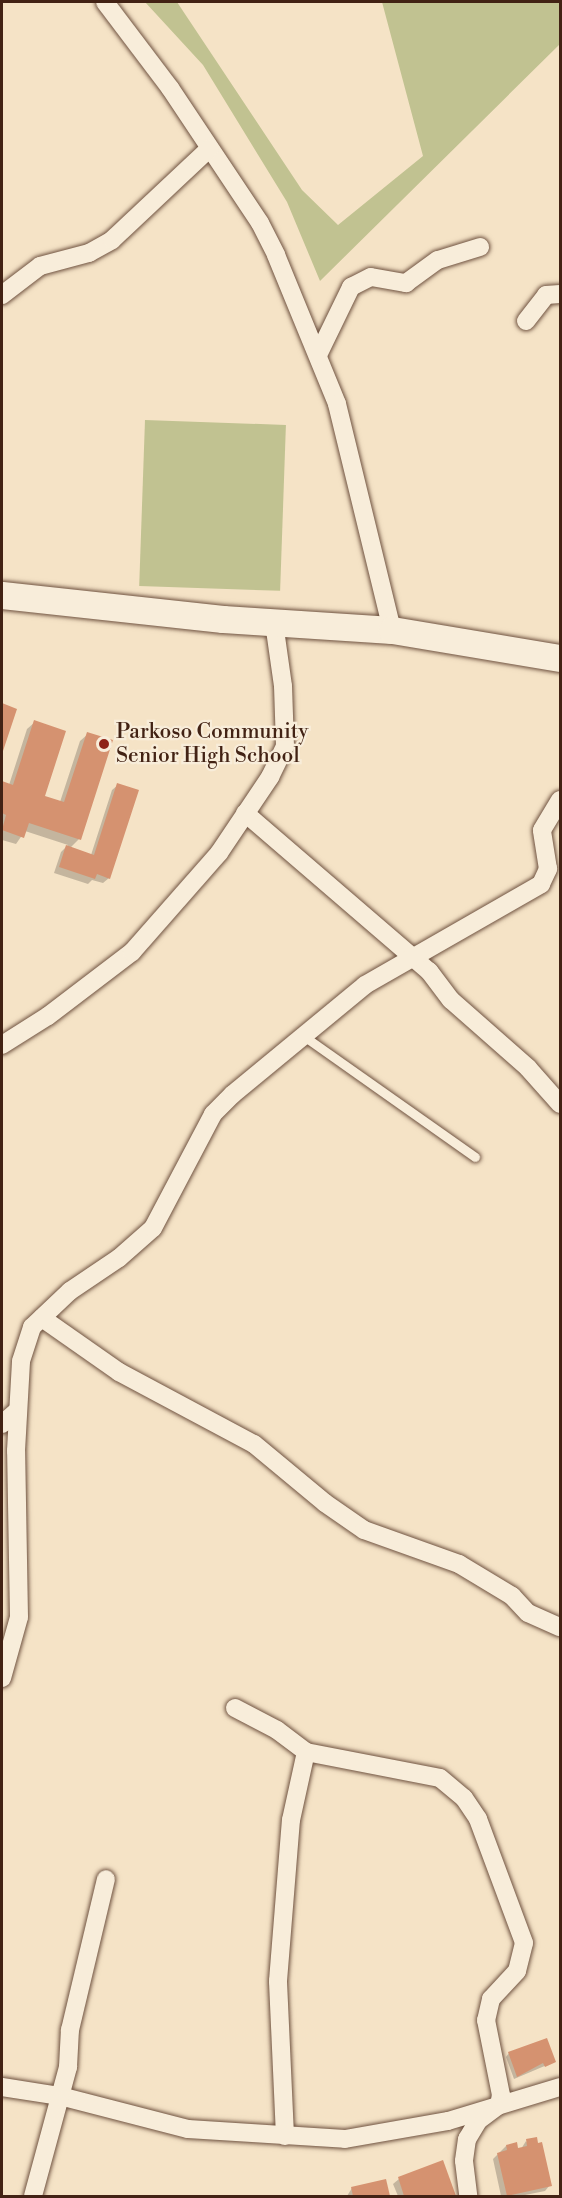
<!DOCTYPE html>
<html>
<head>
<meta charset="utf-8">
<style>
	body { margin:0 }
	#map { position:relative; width:562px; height:2198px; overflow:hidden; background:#f5e3c6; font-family:"Libre Bodoni",serif }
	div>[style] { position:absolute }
	.green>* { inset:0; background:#c1c291; transform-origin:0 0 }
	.shadow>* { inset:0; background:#0003 }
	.building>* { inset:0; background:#d59270 }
	.roads { filter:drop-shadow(0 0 2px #6f5240) drop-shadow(0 0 2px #6f5240) }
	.lane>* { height:9px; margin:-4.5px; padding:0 4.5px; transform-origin:4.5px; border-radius:4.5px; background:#f8edda }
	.street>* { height:18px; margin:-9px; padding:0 9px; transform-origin:9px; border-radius:9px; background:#f8edda }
	.secondary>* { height:27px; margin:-13.5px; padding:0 13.5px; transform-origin:13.5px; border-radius:13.5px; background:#f8edda }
	.dots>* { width:16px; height:16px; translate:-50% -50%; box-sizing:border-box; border:3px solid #f8edda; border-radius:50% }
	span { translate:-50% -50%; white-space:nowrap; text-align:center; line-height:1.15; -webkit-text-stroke:4.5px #f8edda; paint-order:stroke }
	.poi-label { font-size:21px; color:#422214 }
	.left { translate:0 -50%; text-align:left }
	.frame { position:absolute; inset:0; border:3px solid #422214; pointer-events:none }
</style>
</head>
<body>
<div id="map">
	<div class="green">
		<div style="clip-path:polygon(145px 2px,177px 2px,302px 190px,338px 225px,423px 156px,382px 2px,560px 2px,560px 44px,320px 281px,287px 202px,203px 65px)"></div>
		<div style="left:145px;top:420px;width:141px;height:166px;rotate:2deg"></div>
	</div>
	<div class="shadow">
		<div style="clip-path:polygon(2px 705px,15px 710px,2px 751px)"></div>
		<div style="clip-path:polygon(35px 722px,43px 797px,60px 802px,80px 741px,88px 734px,79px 839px,70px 848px,91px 855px,112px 790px,118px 785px,109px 878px,103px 883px,92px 880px,88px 884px,54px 873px,61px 852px,68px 845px,25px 831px,16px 844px,2px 840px,2px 783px,9px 785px,27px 729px)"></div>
		<div style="clip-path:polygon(509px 2053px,554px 2062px,514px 2079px,506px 2057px)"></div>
		<div style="clip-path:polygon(526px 2141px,550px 2185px,545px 2191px,520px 2196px,501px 2196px,493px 2159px,506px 2146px,521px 2149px)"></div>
		<div style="clip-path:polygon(442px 2162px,452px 2196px,398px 2196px,393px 2184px,399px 2179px)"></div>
		<div style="clip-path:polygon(385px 2181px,387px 2196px,347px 2196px,352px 2188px)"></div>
	</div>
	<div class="building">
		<div style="clip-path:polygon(2px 703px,17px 709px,2px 754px)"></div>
		<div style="clip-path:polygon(34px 720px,66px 731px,45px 796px,64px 802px,87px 732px,113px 740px,81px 840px,29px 823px,24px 838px,2px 830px,6px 815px,2px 813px,2px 781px,13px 785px)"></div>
		<div style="clip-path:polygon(117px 783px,139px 790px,110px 879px,97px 874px,95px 879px,59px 867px,66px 845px,94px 855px)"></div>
		<div style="clip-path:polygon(547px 2038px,556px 2062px,545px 2067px,543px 2063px,517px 2077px,508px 2052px)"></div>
		<div style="clip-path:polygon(537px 2137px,538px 2143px,542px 2142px,552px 2186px,507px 2196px,497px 2153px,507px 2150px,506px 2145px,517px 2142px,518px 2148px,527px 2146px,526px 2139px)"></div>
		<div style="clip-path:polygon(443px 2160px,456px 2196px,404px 2196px,398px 2177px)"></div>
		<div style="clip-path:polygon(386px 2179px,390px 2196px,353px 2196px,351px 2187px)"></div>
	</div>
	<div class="roads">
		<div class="lane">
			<div style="left:305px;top:1037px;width:208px;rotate:35.2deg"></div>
		</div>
		<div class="street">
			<div style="left:105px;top:2px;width:108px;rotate:52.9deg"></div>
			<div style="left:170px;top:88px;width:162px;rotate:56.3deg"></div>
			<div style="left:260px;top:223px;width:36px;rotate:63deg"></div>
			<div style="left:276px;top:255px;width:161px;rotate:67.7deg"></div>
			<div style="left:337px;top:404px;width:233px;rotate:76.3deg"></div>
			<div style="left:2px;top:295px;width:48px;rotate:-37.3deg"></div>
			<div style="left:40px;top:266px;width:51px;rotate:-14.9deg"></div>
			<div style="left:89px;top:253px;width:26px;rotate:-29deg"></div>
			<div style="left:112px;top:240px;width:133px;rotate:-43.2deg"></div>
			<div style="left:526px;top:321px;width:33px;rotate:-52deg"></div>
			<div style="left:546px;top:295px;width:14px;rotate:-4deg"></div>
			<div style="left:318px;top:355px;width:76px;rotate:-64.1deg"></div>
			<div style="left:351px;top:287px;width:22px;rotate:-27deg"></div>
			<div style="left:371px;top:277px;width:36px;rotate:10deg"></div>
			<div style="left:406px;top:283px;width:39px;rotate:-36deg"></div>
			<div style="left:438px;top:260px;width:44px;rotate:-17.2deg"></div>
			<div style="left:245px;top:813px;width:243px;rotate:40.7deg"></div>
			<div style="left:429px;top:971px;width:36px;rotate:53deg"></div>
			<div style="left:451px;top:1000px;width:103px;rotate:41.4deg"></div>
			<div style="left:528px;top:1068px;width:48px;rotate:48.4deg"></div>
			<div style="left:2px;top:1045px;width:54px;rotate:-32.2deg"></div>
			<div style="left:48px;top:1016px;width:106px;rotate:-37.3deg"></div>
			<div style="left:132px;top:952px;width:132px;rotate:-48.7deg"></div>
			<div style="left:219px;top:853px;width:92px;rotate:-56.1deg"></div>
			<div style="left:270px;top:777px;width:34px;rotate:-64deg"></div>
			<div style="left:285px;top:746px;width:60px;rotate:-91.9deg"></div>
			<div style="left:283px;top:686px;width:64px;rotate:-98.1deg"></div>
			<div style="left:42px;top:1318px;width:94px;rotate:35deg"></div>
			<div style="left:119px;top:1372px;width:153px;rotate:28.1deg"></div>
			<div style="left:254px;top:1444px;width:92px;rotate:39.7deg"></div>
			<div style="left:325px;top:1503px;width:47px;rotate:34.7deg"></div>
			<div style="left:364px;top:1530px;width:101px;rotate:19.7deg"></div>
			<div style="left:459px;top:1564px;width:62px;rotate:31.1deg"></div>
			<div style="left:512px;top:1596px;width:23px;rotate:47deg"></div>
			<div style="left:528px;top:1613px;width:35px;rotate:24deg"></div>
			<div style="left:2px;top:1424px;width:21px;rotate:-41deg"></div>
			<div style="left:2px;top:1678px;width:63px;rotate:-74.4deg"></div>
			<div style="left:19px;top:1617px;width:166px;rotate:-91deg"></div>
			<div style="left:16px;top:1451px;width:90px;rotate:-86.8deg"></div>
			<div style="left:21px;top:1361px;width:36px;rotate:-72deg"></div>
			<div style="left:32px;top:1327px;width:52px;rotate:-43.5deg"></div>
			<div style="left:70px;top:1291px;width:59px;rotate:-34deg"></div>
			<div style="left:119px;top:1258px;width:45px;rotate:-41.4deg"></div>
			<div style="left:153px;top:1228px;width:129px;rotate:-62.2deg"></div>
			<div style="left:213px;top:1114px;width:28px;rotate:-45deg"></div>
			<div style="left:233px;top:1094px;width:171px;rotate:-39.5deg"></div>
			<div style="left:365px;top:985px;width:203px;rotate:-29.8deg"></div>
			<div style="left:541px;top:884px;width:17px;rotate:-65deg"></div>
			<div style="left:548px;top:869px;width:39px;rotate:-99deg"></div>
			<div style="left:542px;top:830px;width:35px;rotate:-59deg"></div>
			<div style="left:235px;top:1708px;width:47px;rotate:27.6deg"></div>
			<div style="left:277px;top:1730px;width:36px;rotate:37deg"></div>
			<div style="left:306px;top:1752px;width:136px;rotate:11deg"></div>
			<div style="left:440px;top:1778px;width:31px;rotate:40deg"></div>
			<div style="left:464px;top:1798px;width:25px;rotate:56deg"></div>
			<div style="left:478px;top:1819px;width:132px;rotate:69.6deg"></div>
			<div style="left:524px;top:1943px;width:29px;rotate:104deg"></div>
			<div style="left:517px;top:1971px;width:38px;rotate:133deg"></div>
			<div style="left:491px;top:1999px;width:22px;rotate:103deg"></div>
			<div style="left:486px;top:2020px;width:76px;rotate:78.7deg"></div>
			<div style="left:501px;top:2095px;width:10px;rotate:101deg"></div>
			<div style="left:499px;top:2105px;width:26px;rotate:143deg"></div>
			<div style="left:478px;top:2121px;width:21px;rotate:121deg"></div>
			<div style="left:467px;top:2139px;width:22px;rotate:98deg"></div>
			<div style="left:464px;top:2161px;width:35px;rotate:83deg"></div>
			<div style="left:2px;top:2087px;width:59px;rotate:8.8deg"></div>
			<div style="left:60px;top:2096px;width:132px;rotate:14.5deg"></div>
			<div style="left:188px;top:2129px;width:157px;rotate:3.6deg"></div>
			<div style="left:345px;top:2139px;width:105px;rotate:-9.9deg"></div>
			<div style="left:448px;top:2121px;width:117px;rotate:-16.9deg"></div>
			<div style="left:285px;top:2136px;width:155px;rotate:-92.6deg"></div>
			<div style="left:278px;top:1981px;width:162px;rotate:-85.4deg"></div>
			<div style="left:291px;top:1820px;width:70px;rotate:-77.6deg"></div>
			<div style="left:33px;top:2196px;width:134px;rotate:-74.8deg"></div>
			<div style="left:68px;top:2067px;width:37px;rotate:-87deg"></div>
			<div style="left:70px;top:2030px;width:155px;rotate:-76.6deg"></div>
		</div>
		<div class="secondary">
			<div style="left:2px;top:595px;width:222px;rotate:6.2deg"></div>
			<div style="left:223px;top:619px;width:169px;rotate:3.7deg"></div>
			<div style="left:392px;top:630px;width:170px;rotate:9.5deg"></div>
		</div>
	</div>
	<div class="dots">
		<div style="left:104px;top:744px;background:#8f2418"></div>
	</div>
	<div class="poi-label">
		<span class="left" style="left:116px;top:744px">Parkoso Community<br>Senior High School</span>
	</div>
	<div class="frame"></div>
</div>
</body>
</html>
